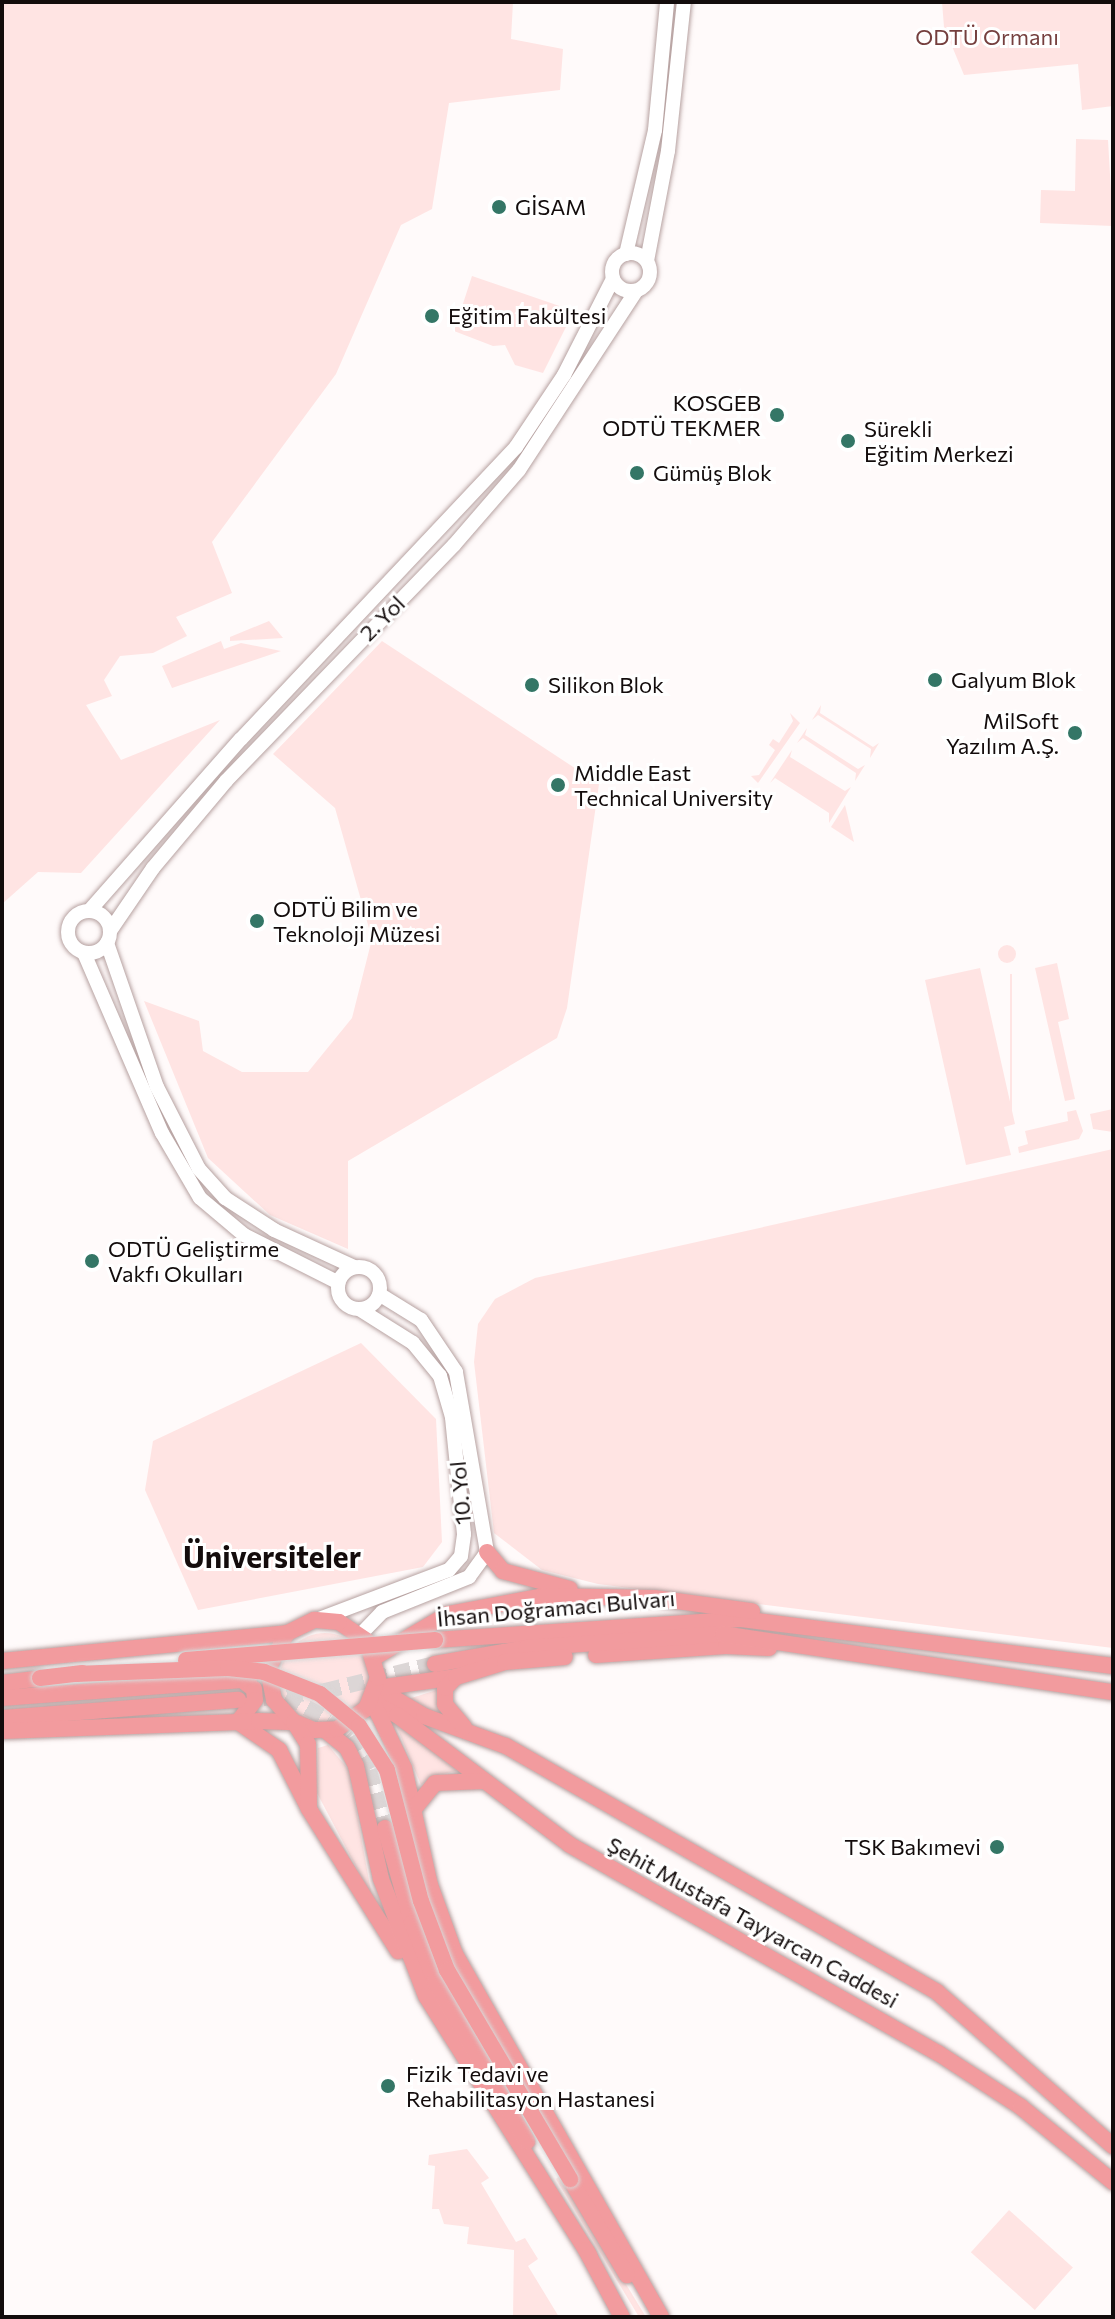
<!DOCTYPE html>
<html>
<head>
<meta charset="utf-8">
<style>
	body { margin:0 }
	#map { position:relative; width:1115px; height:2319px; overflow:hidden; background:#fffafa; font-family:Commissioner,sans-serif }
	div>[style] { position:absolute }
	.green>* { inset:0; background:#ffe4e3; transform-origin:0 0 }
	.round { border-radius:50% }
	.major-tunnel>* { height:16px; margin-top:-8px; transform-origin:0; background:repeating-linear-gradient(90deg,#dcd6d6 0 16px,transparent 0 24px) }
	.roads { filter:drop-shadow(0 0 2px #b7a2a1) drop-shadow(0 0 2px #b7a2a1) }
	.minor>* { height:14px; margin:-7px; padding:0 7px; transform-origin:7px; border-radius:7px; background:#fff }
	.minor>.ring { margin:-7px; padding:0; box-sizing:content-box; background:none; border:14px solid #fff; border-radius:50% }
	.major>* { height:16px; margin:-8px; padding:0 8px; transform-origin:8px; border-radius:8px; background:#f29b9e }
	.bridges { filter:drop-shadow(0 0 2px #d9d8d8) drop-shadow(0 0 2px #d9d8d8) }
	.major-bridge>* { height:16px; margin:-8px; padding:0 8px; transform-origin:8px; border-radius:8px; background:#f29b9e }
	.dots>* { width:22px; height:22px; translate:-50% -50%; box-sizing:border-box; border:4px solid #fff; border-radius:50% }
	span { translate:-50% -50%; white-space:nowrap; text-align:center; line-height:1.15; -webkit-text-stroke:6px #fff; paint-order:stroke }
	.park-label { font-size:22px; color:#753f3e }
	.poi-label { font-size:22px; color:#130c0c }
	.left { translate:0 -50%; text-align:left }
	.right { translate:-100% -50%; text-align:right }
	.street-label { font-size:22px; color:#130c0c }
	.district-label { font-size:30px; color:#130c0c; font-weight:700 }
	.frame { position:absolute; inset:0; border:4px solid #130c0c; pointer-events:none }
</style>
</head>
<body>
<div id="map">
	<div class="green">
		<div style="clip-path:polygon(2px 2px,513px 2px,511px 39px,563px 49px,560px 90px,449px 103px,432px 209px,401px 225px,336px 374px,212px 542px,232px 593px,176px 617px,187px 636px,153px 653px,120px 656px,104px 680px,112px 696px,86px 705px,121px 760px,220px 720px,81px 873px,38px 872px,2px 904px)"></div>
		<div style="clip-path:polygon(942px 2px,1113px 2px,1113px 106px,1082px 110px,1078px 64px,964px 75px,944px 27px)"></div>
		<div style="clip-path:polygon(1076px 139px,1108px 140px,1113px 226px,1040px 223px,1041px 190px,1075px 191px)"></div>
		<div style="clip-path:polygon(472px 276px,574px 311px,543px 373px,515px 365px,505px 345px,493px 346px,454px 331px)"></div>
		<div style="clip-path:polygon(269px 621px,283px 638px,230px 641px,230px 637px)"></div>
		<div style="clip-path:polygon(221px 641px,224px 649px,241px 643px,281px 651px,172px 688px,162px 666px)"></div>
		<div style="clip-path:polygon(382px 641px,599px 784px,567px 1008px,557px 1038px,348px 1161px,348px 1249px,270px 1215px,208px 1158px,144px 1001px,199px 1021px,203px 1051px,242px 1072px,308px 1072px,352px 1018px,372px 939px,335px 808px,273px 754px)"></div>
		<div style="clip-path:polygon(821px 705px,820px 713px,873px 747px,879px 743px,870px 758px,871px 749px,818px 715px,812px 720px)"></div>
		<div style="clip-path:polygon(790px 713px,800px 723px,758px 783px,751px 776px,759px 775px,775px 750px,769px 745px,773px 739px,779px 743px,793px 721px)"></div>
		<div style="clip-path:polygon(807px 728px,805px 735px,858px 769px,865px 765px,855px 781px,856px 773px,803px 738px,797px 743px)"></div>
		<div style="clip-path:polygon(792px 750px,790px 757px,845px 791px,851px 787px,829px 823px,829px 813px,775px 778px,770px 783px)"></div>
		<div style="clip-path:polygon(845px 805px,854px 842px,831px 827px)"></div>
		<div class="round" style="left:998px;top:945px;width:18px;height:18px"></div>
		<div style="clip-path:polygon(1057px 963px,1069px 1019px,1058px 1022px,1075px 1099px,1065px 1101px,1035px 968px)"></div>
		<div style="clip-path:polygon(980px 968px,1015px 1124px,1004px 1127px,1011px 1155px,966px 1165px,925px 980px)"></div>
		<div style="left:1010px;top:974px;width:2px;height:136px"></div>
		<div style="clip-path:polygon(1113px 1109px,1113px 1132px,1093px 1129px,1090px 1114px)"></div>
		<div style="clip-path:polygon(1076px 1110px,1083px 1131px,1079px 1139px,1019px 1153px,1018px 1147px,1028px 1144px,1025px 1131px,1068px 1121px,1067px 1112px)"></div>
		<div style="clip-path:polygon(1113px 1149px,1113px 1648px,598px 1584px,542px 1570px,494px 1533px,474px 1362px,478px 1324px,495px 1299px,535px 1278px)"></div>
		<div style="clip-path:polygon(361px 1343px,436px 1419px,442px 1542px,423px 1567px,198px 1610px,145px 1490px,153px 1441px)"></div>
		<div class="round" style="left:280px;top:1633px;width:90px;height:90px"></div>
		<div style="clip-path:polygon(440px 1689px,446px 1719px,405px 1700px)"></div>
		<div style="clip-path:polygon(396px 1725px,414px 1736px,457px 1771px,433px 1776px,421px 1785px)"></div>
		<div style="clip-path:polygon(328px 1745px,349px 1770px,372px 1897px,317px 1793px,318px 1748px)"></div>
		<div style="clip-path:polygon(467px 2149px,489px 2178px,481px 2183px,516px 2242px,525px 2238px,538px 2259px,528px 2266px,559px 2317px,513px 2317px,514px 2250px,467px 2244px,469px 2227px,444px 2224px,439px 2209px,432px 2209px,435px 2166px,428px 2165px,429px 2155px)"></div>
		<div style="clip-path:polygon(560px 2176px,646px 2317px,639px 2317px,556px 2179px)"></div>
		<div style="left:1009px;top:2210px;width:86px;height:57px;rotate:42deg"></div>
	</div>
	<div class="major-tunnel">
		<div style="left:286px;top:1696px;width:49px;rotate:29.2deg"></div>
		<div style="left:329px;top:1720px;width:27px;rotate:42deg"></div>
		<div style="left:349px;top:1738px;width:38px;rotate:58deg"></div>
		<div style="left:369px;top:1770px;width:60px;rotate:74.6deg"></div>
		<div style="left:263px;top:1698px;width:62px;rotate:-6.4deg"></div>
		<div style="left:325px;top:1691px;width:113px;rotate:-13.8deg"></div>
	</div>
	<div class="roads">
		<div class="minor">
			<div class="ring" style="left:612px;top:253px;width:24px;height:24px"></div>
			<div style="left:626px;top:254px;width:127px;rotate:-76.8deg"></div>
			<div style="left:655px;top:130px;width:129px;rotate:-84.6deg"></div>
			<div style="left:647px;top:261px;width:112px;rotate:-79.2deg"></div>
			<div style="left:668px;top:151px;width:150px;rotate:-83.9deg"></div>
			<div style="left:90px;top:910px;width:228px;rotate:-48.6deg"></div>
			<div style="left:241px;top:739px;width:401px;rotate:-46.7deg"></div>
			<div style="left:516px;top:447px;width:87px;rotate:-56.3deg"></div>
			<div style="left:564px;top:375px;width:108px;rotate:-63deg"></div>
			<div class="ring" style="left:68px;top:911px;width:28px;height:28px"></div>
			<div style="left:110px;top:931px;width:76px;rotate:-55.7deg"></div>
			<div style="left:153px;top:868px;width:114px;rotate:-50deg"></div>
			<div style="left:226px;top:781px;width:328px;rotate:-46deg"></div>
			<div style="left:454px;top:545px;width:99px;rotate:-49.1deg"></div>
			<div style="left:519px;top:470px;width:214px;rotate:-56.8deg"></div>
			<div style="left:107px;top:943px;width:152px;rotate:70.9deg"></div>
			<div style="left:157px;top:1087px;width:92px;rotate:62.9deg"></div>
			<div style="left:199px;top:1169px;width:39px;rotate:48deg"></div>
			<div style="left:225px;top:1198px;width:59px;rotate:33.1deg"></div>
			<div style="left:274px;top:1230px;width:88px;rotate:24.8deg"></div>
			<div style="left:84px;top:953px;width:196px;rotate:66.6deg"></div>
			<div style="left:162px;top:1133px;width:75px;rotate:59.7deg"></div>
			<div style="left:200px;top:1198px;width:57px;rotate:40.1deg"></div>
			<div style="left:244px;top:1235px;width:106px;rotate:26.8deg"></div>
			<div class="ring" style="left:338px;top:1267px;width:28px;height:28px"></div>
			<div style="left:319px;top:1619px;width:139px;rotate:-20.7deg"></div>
			<div style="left:449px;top:1570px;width:18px;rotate:-49deg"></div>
			<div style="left:461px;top:1556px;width:22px;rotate:-82deg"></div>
			<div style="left:464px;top:1534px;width:118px;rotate:-95.9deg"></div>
			<div style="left:452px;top:1417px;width:43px;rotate:-106.3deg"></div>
			<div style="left:440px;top:1376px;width:43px;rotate:-129.3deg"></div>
			<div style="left:413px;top:1343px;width:64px;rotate:-147.8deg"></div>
			<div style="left:361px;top:1634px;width:30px;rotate:-46deg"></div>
			<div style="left:382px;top:1612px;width:94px;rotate:-21.9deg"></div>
			<div style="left:469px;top:1577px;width:31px;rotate:-54deg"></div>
			<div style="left:487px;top:1552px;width:183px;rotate:-99.8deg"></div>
			<div style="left:456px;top:1372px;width:63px;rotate:-123.9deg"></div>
			<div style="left:421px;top:1320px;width:49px;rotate:-148.2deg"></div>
		</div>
		<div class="major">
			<div style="left:487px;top:1552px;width:25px;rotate:50deg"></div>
			<div style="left:503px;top:1571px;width:69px;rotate:15deg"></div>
			<div style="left:435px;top:1640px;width:307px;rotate:-3.9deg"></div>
			<div style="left:741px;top:1619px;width:375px;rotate:7.2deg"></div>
			<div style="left:596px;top:1655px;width:130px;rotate:-4deg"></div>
			<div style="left:726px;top:1646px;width:43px;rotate:2.7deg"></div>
			<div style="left:375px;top:1657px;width:85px;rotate:-30.5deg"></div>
			<div style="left:448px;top:1614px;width:98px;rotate:-10.6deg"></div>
			<div style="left:544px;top:1596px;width:110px;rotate:1deg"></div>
			<div style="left:654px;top:1598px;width:99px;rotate:7.6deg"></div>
			<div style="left:2px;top:1661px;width:286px;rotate:-5.6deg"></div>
			<div style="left:435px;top:1664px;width:92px;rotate:-10deg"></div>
			<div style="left:526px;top:1648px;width:197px;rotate:-4.1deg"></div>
			<div style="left:723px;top:1634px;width:394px;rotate:8.5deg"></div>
			<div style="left:242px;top:1680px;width:15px;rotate:37deg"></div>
			<div style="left:254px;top:1689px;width:11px;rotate:85deg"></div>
			<div style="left:255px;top:1700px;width:28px;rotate:128deg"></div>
			<div style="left:238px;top:1722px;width:50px;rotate:34.3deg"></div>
			<div style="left:279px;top:1750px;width:66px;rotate:63deg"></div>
			<div style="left:309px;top:1809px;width:168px;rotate:57.9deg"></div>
			<div style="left:2px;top:1683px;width:38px;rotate:-7deg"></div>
			<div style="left:377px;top:1688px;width:55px;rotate:30.8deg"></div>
			<div style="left:424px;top:1716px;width:87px;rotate:20.1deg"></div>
			<div style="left:506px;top:1746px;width:496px;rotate:29.7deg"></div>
			<div style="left:937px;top:1992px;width:234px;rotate:41.2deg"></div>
			<div style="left:377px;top:1688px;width:80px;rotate:-7.9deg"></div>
			<div style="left:2px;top:1698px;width:241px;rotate:-4.3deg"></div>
			<div style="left:242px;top:1680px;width:10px;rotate:-29deg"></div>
			<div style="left:371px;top:1702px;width:29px;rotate:27deg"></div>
			<div style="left:397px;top:1715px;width:216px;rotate:36.9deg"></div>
			<div style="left:570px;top:1845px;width:423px;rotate:29.5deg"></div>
			<div style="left:938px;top:2053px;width:99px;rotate:33deg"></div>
			<div style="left:1021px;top:2107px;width:119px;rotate:39.2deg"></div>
			<div style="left:375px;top:1707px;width:68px;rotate:64.6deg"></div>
			<div style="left:404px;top:1768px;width:120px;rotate:77.5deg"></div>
			<div style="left:430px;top:1885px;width:73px;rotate:70.1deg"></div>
			<div style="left:455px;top:1954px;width:417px;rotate:60.4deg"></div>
			<div style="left:2px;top:1718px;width:237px;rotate:-4.4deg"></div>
			<div style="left:464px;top:1727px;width:30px;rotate:-130deg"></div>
			<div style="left:445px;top:1704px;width:16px;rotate:-90deg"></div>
			<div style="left:445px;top:1688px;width:16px;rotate:-45deg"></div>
			<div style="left:456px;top:1677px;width:51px;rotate:-17deg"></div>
			<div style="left:505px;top:1662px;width:60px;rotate:-4.8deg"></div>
			<div style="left:325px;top:1730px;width:28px;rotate:39deg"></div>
			<div style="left:347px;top:1748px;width:20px;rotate:63deg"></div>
			<div style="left:356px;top:1766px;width:116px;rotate:77.5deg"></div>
			<div style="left:381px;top:1879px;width:125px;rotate:69deg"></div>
			<div style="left:426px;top:1996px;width:307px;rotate:57.8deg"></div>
			<div style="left:2px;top:1731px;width:257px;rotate:-2.2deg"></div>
			<div style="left:259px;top:1721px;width:35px;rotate:2deg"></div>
			<div style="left:294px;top:1722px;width:22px;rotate:22deg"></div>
			<div style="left:314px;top:1730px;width:23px;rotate:-2deg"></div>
			<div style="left:337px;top:1729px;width:35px;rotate:-35deg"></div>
			<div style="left:366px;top:1709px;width:33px;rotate:-69deg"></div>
			<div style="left:378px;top:1678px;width:39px;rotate:-107deg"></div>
			<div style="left:367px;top:1641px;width:34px;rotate:-146deg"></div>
			<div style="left:339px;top:1622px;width:25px;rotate:-175deg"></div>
			<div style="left:314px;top:1620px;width:30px;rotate:154deg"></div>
			<div style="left:287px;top:1633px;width:41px;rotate:117.8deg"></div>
			<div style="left:268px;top:1669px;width:32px;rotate:79deg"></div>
			<div style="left:274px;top:1700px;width:30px;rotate:48deg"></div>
			<div style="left:294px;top:1722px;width:26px;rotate:58deg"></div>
			<div style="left:308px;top:1744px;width:65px;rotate:89.1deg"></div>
			<div style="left:414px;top:1809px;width:33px;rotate:-51deg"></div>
			<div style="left:435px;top:1783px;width:48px;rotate:-2.4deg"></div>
			<div style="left:385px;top:1828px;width:99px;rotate:74.1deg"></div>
			<div style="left:412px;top:1923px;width:62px;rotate:68.4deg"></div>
			<div style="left:435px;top:1981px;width:185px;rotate:60.1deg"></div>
			<div style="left:570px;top:2179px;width:112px;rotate:59.3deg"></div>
			<div style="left:586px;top:2250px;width:76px;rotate:61.8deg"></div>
		</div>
	</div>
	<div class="bridges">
		<div class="major-bridge">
			<div style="left:186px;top:1660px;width:250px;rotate:-4.6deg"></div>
			<div style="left:75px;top:1674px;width:153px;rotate:-2.2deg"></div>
			<div style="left:228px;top:1668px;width:36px;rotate:6deg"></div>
			<div style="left:264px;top:1672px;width:60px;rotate:21.4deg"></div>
			<div style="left:320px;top:1694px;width:50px;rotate:39.4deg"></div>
			<div style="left:359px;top:1726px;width:52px;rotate:57.5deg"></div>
			<div style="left:387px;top:1770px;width:135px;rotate:75.5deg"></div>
			<div style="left:421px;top:1901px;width:74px;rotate:69.4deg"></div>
			<div style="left:447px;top:1970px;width:243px;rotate:59.5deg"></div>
			<div style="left:40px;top:1678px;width:43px;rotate:-6.6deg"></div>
		</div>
	</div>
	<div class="dots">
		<div style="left:499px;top:207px;background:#347666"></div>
		<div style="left:432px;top:316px;background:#347666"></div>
		<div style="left:777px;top:415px;background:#347666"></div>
		<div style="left:848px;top:441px;background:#347666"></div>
		<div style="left:637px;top:473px;background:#347666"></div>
		<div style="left:935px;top:680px;background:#347666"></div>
		<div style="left:532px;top:685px;background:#347666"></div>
		<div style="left:1075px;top:733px;background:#347666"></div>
		<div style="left:558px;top:785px;background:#347666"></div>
		<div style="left:257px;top:921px;background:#347666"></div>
		<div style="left:92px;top:1261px;background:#347666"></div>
		<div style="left:997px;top:1847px;background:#347666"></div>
		<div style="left:388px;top:2086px;background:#347666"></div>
	</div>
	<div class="park-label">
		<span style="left:987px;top:37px">ODTÜ Ormanı</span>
	</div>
	<div class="poi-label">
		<span class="left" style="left:515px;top:207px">GİSAM</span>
		<span class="left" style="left:448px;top:316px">Eğitim Fakültesi</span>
		<span class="right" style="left:761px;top:415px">KOSGEB<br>ODTÜ TEKMER</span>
		<span class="left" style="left:864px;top:441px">Sürekli<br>Eğitim Merkezi</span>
		<span class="left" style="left:653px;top:473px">Gümüş Blok</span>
		<span class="left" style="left:951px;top:680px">Galyum Blok</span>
		<span class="left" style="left:548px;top:685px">Silikon Blok</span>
		<span class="right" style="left:1059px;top:733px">MilSoft<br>Yazılım A.Ş.</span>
		<span class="left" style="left:574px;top:785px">Middle East<br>Technical University</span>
		<span class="left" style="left:273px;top:921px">ODTÜ Bilim ve<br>Teknoloji Müzesi</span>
		<span class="left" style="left:108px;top:1261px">ODTÜ Geliştirme<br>Vakfı Okulları</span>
		<span class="right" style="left:981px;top:1847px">TSK Bakımevi</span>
		<span class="left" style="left:406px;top:2086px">Fizik Tedavi ve<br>Rehabilitasyon Hastanesi</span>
	</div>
	<div class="street-label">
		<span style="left:382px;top:618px;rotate:-45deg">2. Yol</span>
		<span style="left:460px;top:1493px;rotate:-95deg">10. Yol</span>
		<span style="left:556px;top:1608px;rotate:-5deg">İhsan Doğramacı Bulvarı</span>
		<span style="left:753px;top:1922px;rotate:29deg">Şehit Mustafa Tayyarcan Caddesi</span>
	</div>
	<div class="district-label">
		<span style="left:272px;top:1556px">Üniversiteler</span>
	</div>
	<div class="frame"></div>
</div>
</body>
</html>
